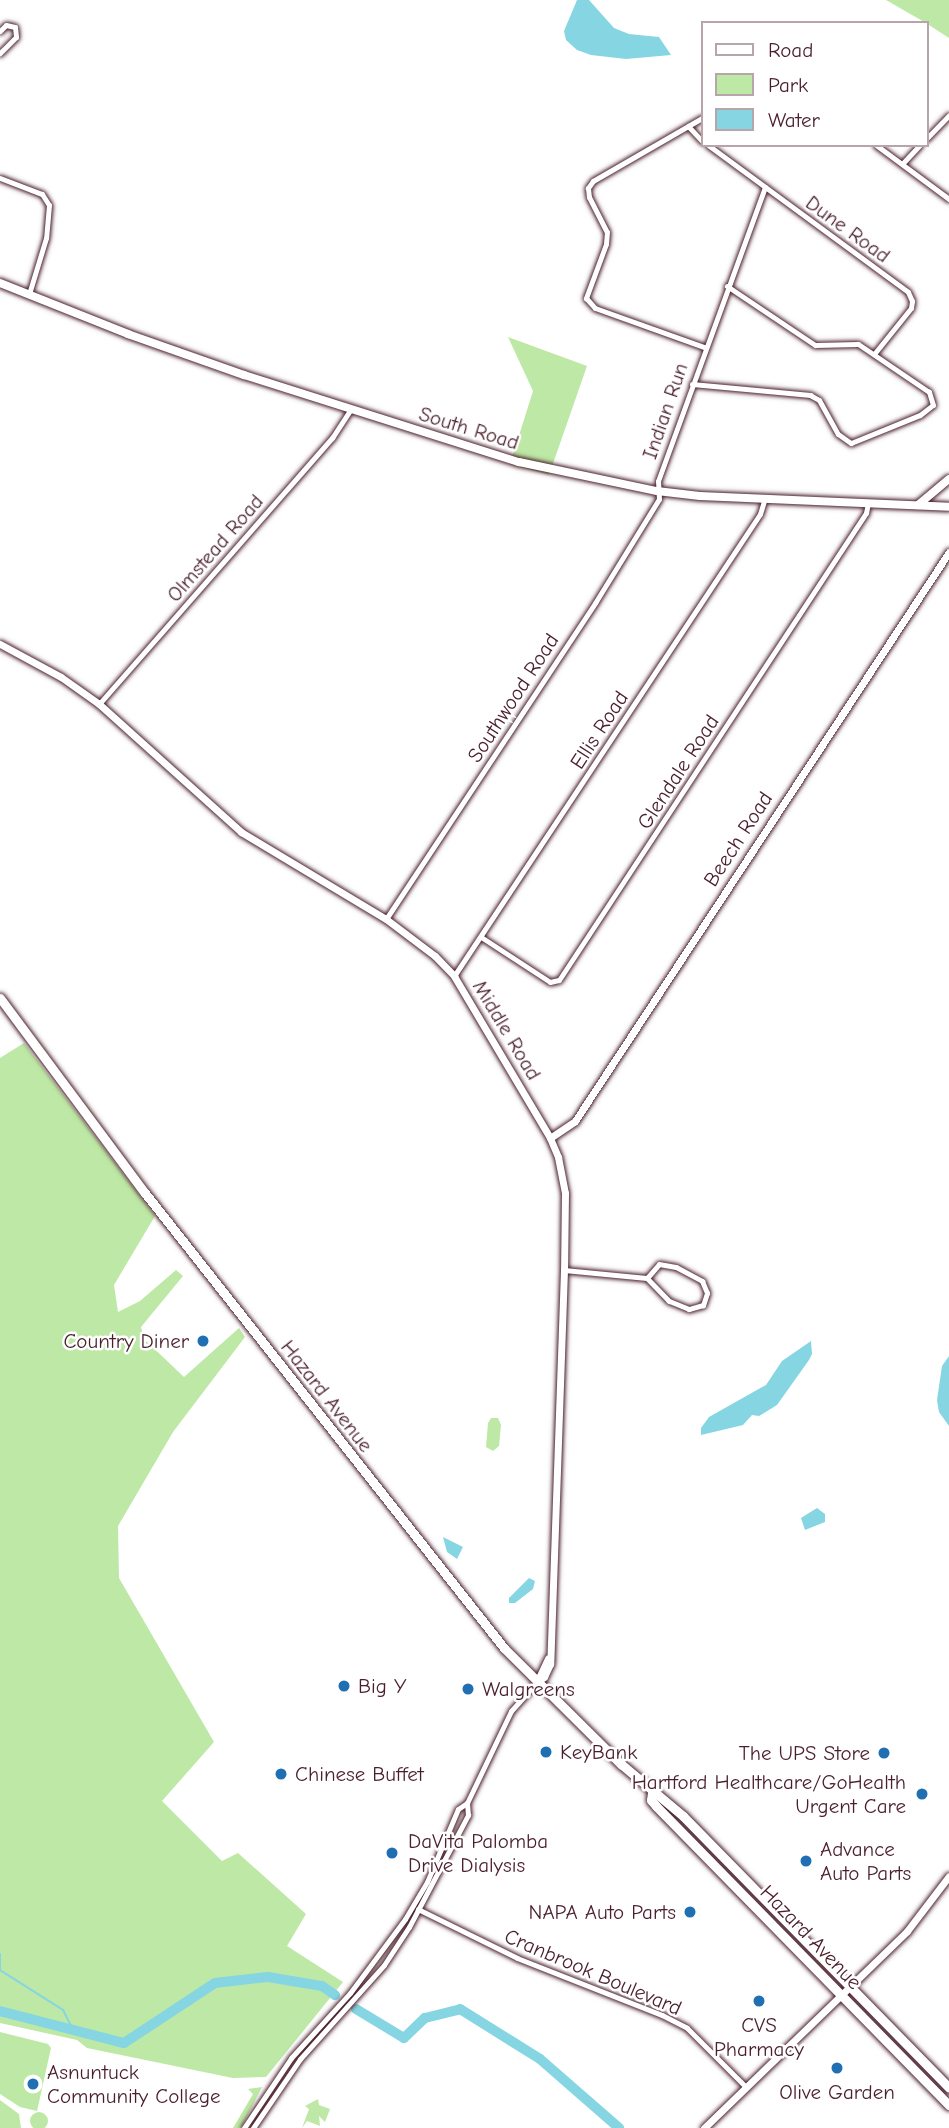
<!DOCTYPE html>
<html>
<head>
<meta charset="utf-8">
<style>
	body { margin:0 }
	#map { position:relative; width:949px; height:2128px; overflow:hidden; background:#fff; font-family:"Comic Neue",sans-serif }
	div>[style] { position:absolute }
	.green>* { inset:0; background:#bee8a5 }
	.round { border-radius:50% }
	.water>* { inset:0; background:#86d5e3 }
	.stream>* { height:2px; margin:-1px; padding:0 1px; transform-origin:1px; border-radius:1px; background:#86d5e3 }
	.river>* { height:10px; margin:-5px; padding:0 5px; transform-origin:5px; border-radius:5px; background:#86d5e3 }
	.roads { filter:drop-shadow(0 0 2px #4a1f2b) drop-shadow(0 0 2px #4a1f2b) }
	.minor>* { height:5px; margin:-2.5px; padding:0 2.5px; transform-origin:2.5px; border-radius:2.5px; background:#fff }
	.tertiary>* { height:7px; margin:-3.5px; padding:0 3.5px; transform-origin:3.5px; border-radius:3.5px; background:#fff }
	.secondary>* { height:8px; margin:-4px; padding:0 4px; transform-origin:4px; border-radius:4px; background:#fff }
	.primary>* { height:9px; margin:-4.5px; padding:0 4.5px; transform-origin:4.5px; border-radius:4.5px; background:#fff }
	.dots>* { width:19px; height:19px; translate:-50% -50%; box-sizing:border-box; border:4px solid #fff; border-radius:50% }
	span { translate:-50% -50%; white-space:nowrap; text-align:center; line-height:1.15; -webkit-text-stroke:5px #fff; paint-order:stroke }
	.street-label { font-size:21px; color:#4a1f2b }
	.poi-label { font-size:21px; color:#4a1f2b }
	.right { translate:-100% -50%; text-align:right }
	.left { translate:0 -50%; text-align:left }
	.legend { position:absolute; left:701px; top:21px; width:228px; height:126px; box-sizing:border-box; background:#fff; border:2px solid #b7a5aa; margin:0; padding:9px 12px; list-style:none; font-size:21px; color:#4a1f2b }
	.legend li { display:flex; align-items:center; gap:14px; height:35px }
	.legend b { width:35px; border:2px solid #b7a5aa }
</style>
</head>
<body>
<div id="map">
	<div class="green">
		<div style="clip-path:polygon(886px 0,949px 0,949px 38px,926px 23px)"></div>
		<div style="clip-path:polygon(508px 337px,587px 366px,549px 475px,510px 464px,533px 391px)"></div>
		<div style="clip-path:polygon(24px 1043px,155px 1216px,114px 1285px,118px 1312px,140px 1301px,176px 1270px,183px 1276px,141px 1327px,144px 1339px,184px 1377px,239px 1328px,245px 1337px,173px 1432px,118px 1526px,119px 1578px,214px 1742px,162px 1801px,222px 1861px,238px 1853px,306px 1914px,287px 1946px,343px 1982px,266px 2077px,233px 2078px,87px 2048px,77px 2040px,0 2023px,0 1058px)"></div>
		<div style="clip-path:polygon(491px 1418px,498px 1418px,501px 1425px,499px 1446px,493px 1451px,486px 1447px,488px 1423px)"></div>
		<div style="clip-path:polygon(0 2032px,48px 2044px,51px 2048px,37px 2111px,20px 2107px,0 2094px)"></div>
		<div style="clip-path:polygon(262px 2087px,241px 2128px,233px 2128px,253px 2094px,248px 2089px)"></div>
		<div style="clip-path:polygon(318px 2099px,319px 2105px,330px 2109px,325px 2122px,319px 2116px,320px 2126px,307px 2121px,302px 2128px,309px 2109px,305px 2106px)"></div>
		<div style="clip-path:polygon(0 2100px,19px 2114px,21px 2128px,0 2128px)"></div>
		<div class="round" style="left:30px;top:2112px;width:18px;height:18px"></div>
	</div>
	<div class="water">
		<div style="clip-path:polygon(577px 0,589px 0,614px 28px,629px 34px,659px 37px,671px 55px,626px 59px,591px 55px,577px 50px,566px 40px,564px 31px)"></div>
		<div style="clip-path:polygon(811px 1341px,812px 1354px,809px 1360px,777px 1405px,759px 1416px,752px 1415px,743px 1425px,701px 1435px,701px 1428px,709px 1417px,766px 1385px,782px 1361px)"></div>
		<div style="clip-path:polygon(949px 1356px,949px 1426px,939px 1412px,937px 1400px,942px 1366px)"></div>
		<div style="clip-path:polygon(817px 1508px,825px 1514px,825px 1522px,805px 1530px,801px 1518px)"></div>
		<div style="clip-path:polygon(443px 1537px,463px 1547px,457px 1559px,447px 1552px)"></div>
		<div style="clip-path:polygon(529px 1578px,535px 1581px,533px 1589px,515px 1603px,509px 1603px,509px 1598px)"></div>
	</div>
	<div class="stream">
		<div style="left:0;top:1954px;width:16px;rotate:90deg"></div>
		<div style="left:0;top:1970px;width:75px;rotate:32.4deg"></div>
		<div style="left:63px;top:2010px;width:22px;rotate:63deg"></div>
	</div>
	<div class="river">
		<div style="left:356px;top:2009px;width:56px;rotate:31.1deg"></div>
		<div style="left:404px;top:2038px;width:29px;rotate:-44deg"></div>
		<div style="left:425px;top:2018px;width:36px;rotate:-14deg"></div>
		<div style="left:460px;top:2009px;width:94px;rotate:32deg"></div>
		<div style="left:540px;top:2059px;width:105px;rotate:41.1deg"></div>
		<div style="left:0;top:2011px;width:128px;rotate:14.5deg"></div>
		<div style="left:124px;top:2043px;width:109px;rotate:-33.4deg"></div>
		<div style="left:215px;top:1983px;width:53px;rotate:-6.5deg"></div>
		<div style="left:268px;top:1977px;width:55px;rotate:9.5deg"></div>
		<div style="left:322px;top:1986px;width:16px;rotate:35deg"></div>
	</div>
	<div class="roads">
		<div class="minor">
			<div style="left:0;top:31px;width:8px;rotate:-45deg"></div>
			<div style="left:6px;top:25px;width:9px;rotate:13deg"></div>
			<div style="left:15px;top:27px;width:10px;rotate:84deg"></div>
			<div style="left:16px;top:37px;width:23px;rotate:135deg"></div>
			<div style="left:702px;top:118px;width:126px;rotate:150deg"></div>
			<div style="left:593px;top:181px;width:9px;rotate:126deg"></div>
			<div style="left:588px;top:188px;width:9px;rotate:84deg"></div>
			<div style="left:589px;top:197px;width:39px;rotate:63deg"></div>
			<div style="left:607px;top:232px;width:12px;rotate:95deg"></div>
			<div style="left:606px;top:244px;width:58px;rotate:110.3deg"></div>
			<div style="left:586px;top:298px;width:13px;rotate:48deg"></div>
			<div style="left:595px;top:308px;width:116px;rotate:19.7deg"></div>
			<div style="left:688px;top:126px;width:21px;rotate:47deg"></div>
			<div style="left:926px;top:139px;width:33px;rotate:-46deg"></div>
			<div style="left:708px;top:145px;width:248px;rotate:36.3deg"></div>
			<div style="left:908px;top:292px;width:10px;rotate:66deg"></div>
			<div style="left:912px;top:301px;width:7px;rotate:98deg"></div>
			<div style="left:911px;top:308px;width:59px;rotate:128.8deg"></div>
			<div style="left:876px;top:145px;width:91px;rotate:36.5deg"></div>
			<div style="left:902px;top:164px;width:26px;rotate:-47deg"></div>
			<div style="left:0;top:178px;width:45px;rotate:20.9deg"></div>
			<div style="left:42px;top:194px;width:13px;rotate:58deg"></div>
			<div style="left:49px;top:205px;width:33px;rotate:95deg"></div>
			<div style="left:46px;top:238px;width:59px;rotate:106.9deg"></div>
			<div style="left:692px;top:384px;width:119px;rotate:5.3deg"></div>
			<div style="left:810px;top:395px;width:10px;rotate:29deg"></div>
			<div style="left:819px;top:400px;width:39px;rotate:61deg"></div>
			<div style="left:838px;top:434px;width:16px;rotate:35deg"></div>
			<div style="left:851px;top:443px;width:74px;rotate:-22.1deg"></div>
			<div style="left:920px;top:415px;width:16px;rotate:-38deg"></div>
			<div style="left:933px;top:405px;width:14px;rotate:-107deg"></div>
			<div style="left:929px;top:392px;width:86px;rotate:-145.9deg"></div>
			<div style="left:858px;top:344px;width:43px;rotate:178.7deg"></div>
			<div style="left:815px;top:345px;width:106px;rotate:-146.2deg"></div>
			<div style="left:99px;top:704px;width:354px;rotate:-48.8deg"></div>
			<div style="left:332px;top:438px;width:35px;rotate:-57deg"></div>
			<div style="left:386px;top:919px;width:379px;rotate:-56.5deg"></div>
			<div style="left:595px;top:603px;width:122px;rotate:-58.4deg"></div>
			<div style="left:659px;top:499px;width:18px;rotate:-93deg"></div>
			<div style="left:658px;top:481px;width:313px;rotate:-70deg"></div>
			<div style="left:481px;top:937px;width:82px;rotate:33.1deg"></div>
			<div style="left:550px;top:982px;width:9px;rotate:-13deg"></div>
			<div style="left:559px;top:980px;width:559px;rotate:-56.68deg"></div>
			<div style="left:866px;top:513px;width:10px;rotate:-79deg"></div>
			<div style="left:454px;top:976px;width:554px;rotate:-56.48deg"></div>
			<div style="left:760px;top:514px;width:17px;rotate:-73deg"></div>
			<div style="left:659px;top:1264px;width:17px;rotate:10deg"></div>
			<div style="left:676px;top:1267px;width:30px;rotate:28deg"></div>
			<div style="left:702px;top:1281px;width:13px;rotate:67deg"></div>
			<div style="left:707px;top:1293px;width:13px;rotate:108deg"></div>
			<div style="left:703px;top:1305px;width:15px;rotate:164deg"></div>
			<div style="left:689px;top:1309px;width:22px;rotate:-158deg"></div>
			<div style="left:669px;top:1301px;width:32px;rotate:-134deg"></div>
			<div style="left:647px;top:1278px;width:18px;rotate:-49deg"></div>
			<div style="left:564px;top:1270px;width:83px;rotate:5.5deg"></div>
			<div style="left:418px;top:1909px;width:110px;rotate:26.3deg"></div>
			<div style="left:517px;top:1958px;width:156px;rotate:21.5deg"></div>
			<div style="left:662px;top:2015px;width:28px;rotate:27deg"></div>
			<div style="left:687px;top:2028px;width:83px;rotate:45deg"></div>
			<div style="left:244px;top:2128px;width:84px;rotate:-56.1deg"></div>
			<div style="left:291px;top:2058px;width:88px;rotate:-47.8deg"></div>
			<div style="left:350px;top:1993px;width:92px;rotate:-53.4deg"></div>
			<div style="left:405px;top:1919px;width:43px;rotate:-59.3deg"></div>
			<div style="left:427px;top:1882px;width:79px;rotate:-67deg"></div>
			<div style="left:458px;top:1809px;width:11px;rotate:-34deg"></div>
			<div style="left:467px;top:1803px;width:102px;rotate:-64.4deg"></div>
			<div style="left:511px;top:1711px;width:39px;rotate:-48deg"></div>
			<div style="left:253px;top:2128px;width:83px;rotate:-55.7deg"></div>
			<div style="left:300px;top:2059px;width:126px;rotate:-48.2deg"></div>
			<div style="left:384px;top:1965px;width:45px;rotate:-56.7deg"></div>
			<div style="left:409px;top:1927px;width:127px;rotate:-62.2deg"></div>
			<div style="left:468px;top:1815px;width:12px;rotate:-95deg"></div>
		</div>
		<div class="tertiary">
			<div style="left:0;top:644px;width:69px;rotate:28.4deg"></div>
			<div style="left:61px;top:677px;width:47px;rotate:35.4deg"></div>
			<div style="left:99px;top:704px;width:191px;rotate:42deg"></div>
			<div style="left:241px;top:832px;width:169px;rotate:31deg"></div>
			<div style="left:386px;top:919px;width:61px;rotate:37.1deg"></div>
			<div style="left:435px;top:956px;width:28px;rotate:46deg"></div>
			<div style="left:454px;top:976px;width:188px;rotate:59.3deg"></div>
			<div style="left:550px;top:1138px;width:21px;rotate:67deg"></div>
			<div style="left:558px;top:1157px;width:37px;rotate:79deg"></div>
			<div style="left:565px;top:1193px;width:77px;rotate:90.7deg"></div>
			<div style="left:564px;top:1270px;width:394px;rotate:92deg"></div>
			<div style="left:550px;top:1664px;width:14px;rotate:115deg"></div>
			<div style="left:544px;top:1677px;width:9px;rotate:144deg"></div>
			<div style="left:550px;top:1138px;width:30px;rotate:-34deg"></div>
			<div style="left:575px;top:1121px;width:681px;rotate:-56.68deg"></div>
			<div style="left:537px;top:1682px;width:26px;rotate:-65deg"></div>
			<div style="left:704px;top:2128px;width:283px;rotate:-44.1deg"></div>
			<div style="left:907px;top:1931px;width:69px;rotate:-52.6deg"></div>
		</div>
		<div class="secondary">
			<div style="left:0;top:283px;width:138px;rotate:21.7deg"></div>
			<div style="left:128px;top:334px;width:123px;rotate:19.5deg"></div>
			<div style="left:244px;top:375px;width:288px;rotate:17.6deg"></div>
			<div style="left:519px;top:462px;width:141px;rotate:11.9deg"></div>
			<div style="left:657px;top:491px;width:43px;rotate:6.6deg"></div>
			<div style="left:700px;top:496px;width:249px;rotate:2.5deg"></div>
			<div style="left:918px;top:505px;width:40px;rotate:-40deg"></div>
		</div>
		<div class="primary">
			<div style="left:0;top:998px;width:243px;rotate:53.4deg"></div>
			<div style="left:145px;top:1193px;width:580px;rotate:51.73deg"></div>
			<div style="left:504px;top:1648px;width:165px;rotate:44.8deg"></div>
			<div style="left:621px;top:1764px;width:81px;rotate:40deg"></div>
			<div style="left:683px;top:1816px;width:380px;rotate:45.6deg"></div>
			<div style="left:652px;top:1793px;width:7px;rotate:98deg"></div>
			<div style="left:651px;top:1800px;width:8px;rotate:50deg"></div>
			<div style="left:656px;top:1806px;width:419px;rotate:45.6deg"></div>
		</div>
	</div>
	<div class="dots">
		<div style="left:203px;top:1341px;background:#1f6fb2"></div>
		<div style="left:344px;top:1686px;background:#1f6fb2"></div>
		<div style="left:468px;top:1689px;background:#1f6fb2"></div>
		<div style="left:546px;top:1752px;background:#1f6fb2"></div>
		<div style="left:884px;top:1753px;background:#1f6fb2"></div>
		<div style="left:281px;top:1774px;background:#1f6fb2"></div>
		<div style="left:922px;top:1794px;background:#1f6fb2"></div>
		<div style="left:392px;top:1853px;background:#1f6fb2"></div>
		<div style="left:806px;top:1861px;background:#1f6fb2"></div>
		<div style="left:690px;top:1912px;background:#1f6fb2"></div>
		<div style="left:759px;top:2001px;background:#1f6fb2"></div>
		<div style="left:837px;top:2068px;background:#1f6fb2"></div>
		<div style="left:33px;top:2084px;background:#1f6fb2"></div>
	</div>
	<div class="street-label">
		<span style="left:848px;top:229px;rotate:36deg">Dune Road</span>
		<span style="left:665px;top:411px;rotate:-71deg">Indian Run</span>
		<span style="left:469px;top:428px;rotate:17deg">South Road</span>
		<span style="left:215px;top:548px;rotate:-49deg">Olmstead Road</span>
		<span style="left:513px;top:698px;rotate:-57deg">Southwood Road</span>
		<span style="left:599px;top:730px;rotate:-57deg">Ellis Road</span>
		<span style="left:678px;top:772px;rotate:-57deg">Glendale Road</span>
		<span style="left:738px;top:839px;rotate:-57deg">Beech Road</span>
		<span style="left:507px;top:1030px;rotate:59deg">Middle Road</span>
		<span style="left:327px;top:1396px;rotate:52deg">Hazard Avenue</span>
		<span style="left:811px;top:1937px;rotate:46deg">Hazard Avenue</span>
		<span style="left:593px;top:1972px;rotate:23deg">Cranbrook Boulevard</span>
	</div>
	<div class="poi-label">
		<span class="right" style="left:189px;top:1341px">Country Diner</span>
		<span class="left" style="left:358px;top:1686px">Big Y</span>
		<span class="left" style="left:482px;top:1689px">Walgreens</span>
		<span class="left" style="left:560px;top:1752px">KeyBank</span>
		<span class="right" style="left:870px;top:1753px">The UPS Store</span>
		<span class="left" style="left:295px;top:1774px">Chinese Buffet</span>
		<span class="right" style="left:906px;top:1794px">Hartford Healthcare/GoHealth<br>Urgent Care</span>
		<span class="left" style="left:408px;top:1853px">DaVita Palomba<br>Drive Dialysis</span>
		<span class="left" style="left:820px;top:1861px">Advance<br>Auto Parts</span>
		<span class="right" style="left:676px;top:1912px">NAPA Auto Parts</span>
		<span style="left:759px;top:2037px">CVS<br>Pharmacy</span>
		<span class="left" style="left:47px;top:2084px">Asnuntuck<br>Community College</span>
		<span style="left:837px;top:2092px">Olive Garden</span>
	</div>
	<ul class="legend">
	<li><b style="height:9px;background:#fff"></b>Road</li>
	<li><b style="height:19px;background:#bee8a5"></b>Park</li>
	<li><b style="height:19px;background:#86d5e3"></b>Water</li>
	</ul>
</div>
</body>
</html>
